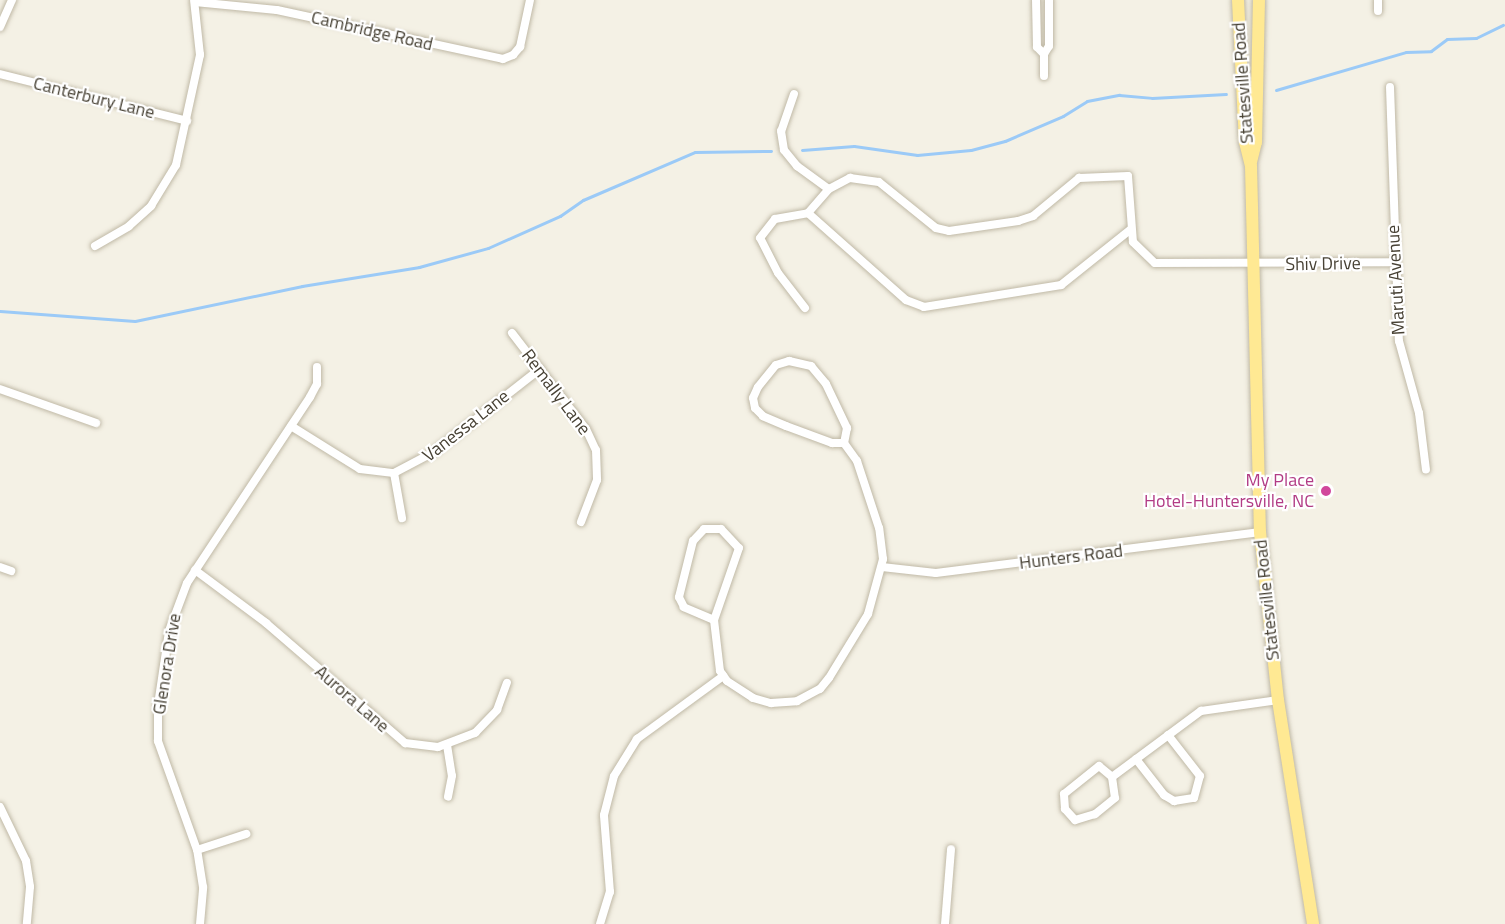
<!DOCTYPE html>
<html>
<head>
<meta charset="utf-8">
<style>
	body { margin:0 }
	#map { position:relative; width:1505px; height:924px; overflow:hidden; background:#f4f1e5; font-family:"Titillium Web",sans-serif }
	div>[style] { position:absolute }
	.stream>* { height:3px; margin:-1.5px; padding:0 1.5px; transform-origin:1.5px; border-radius:1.5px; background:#9bcaf7 }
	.roads { filter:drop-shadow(0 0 2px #c0b9a6) drop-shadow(0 0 2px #c0b9a6) }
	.street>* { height:8px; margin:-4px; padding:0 4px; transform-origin:4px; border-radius:4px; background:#fff }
	.primary>* { height:12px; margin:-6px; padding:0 6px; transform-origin:6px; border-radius:6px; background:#ffe993 }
	.dots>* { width:16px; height:16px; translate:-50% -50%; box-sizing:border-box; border:3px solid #fff; border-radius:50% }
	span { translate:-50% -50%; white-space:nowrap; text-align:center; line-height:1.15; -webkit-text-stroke:4.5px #fff; paint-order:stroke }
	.street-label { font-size:18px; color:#474134 }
	.hotel-label { font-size:18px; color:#b23c85 }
	.right { translate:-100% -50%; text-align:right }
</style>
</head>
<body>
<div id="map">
	<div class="stream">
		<div style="left:1276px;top:90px;width:135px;rotate:-16.3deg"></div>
		<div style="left:1406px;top:52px;width:25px;rotate:-2deg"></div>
		<div style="left:1431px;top:51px;width:20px;rotate:-37deg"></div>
		<div style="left:1447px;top:39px;width:29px;rotate:-2deg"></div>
		<div style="left:1476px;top:38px;width:30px;rotate:-26deg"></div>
		<div style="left:802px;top:150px;width:52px;rotate:-4.4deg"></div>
		<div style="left:854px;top:146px;width:64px;rotate:8.1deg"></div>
		<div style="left:917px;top:155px;width:54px;rotate:-5.3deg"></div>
		<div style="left:971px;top:150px;width:35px;rotate:-15deg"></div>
		<div style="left:1005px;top:141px;width:63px;rotate:-23.3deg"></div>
		<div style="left:1063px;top:116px;width:28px;rotate:-32deg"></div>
		<div style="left:1087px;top:101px;width:33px;rotate:-11deg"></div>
		<div style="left:1119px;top:95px;width:33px;rotate:5deg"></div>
		<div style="left:1152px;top:98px;width:74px;rotate:-3.1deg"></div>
		<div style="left:0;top:311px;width:135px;rotate:4.2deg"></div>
		<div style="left:135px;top:321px;width:171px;rotate:-11.8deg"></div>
		<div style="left:302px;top:286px;width:119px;rotate:-9.2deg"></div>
		<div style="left:419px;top:267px;width:72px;rotate:-15.4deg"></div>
		<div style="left:488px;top:248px;width:79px;rotate:-24deg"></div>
		<div style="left:560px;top:216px;width:28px;rotate:-35deg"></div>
		<div style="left:583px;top:200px;width:122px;rotate:-23.2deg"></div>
		<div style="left:695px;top:152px;width:76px;rotate:-0.8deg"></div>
	</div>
	<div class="roads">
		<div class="street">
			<div style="left:1036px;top:0;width:47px;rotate:88.8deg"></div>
			<div style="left:1037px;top:47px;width:10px;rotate:45deg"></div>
			<div style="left:1044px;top:54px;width:9px;rotate:-58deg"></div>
			<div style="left:1049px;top:46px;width:46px;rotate:-90deg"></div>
			<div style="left:1378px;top:0;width:11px;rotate:90deg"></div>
			<div style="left:195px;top:2px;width:82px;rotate:5.6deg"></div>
			<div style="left:277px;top:10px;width:231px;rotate:12.2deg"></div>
			<div style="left:503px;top:59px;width:11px;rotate:-22deg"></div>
			<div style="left:513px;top:55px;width:11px;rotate:-49deg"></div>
			<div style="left:520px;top:47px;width:48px;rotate:-78deg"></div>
			<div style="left:0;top:27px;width:30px;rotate:-66deg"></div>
			<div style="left:0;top:74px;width:193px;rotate:14.1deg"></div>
			<div style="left:1044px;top:76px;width:22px;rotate:-90deg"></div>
			<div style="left:1390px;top:87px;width:254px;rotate:88deg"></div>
			<div style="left:1399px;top:341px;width:75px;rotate:74.5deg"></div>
			<div style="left:1419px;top:413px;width:57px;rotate:83deg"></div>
			<div style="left:794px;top:94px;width:39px;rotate:109deg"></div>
			<div style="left:781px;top:131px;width:19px;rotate:81deg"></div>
			<div style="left:784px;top:150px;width:21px;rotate:51deg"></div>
			<div style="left:797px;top:166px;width:39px;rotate:36deg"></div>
			<div style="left:808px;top:213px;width:131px;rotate:41.6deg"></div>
			<div style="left:906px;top:300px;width:19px;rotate:21deg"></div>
			<div style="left:924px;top:307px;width:139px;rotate:-9.1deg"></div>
			<div style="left:1061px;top:285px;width:88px;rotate:-38.6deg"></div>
			<div style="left:95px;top:246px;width:39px;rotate:-30deg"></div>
			<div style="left:129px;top:226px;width:30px;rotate:-42deg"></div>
			<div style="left:151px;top:206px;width:48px;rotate:-58.6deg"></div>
			<div style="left:176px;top:165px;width:113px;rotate:-77.7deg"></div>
			<div style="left:200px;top:55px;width:55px;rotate:-96.2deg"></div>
			<div style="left:805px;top:308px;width:44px;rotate:-127.6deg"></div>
			<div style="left:778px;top:273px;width:39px;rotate:-117deg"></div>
			<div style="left:760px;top:238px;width:24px;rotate:-52deg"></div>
			<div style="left:775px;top:219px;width:34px;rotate:-10deg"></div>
			<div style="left:808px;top:213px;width:32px;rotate:-49deg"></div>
			<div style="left:829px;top:189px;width:24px;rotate:-28deg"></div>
			<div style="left:850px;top:178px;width:29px;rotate:8deg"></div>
			<div style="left:879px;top:182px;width:73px;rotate:38.9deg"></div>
			<div style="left:936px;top:228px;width:13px;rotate:13deg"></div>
			<div style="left:949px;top:231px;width:70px;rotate:-8.2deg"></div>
			<div style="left:1018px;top:221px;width:16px;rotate:-18deg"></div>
			<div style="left:1033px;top:216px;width:60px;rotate:-39.6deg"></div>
			<div style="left:1079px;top:178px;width:49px;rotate:-2.3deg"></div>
			<div style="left:1128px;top:176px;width:66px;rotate:85.7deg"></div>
			<div style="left:1133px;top:242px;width:30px;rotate:44deg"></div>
			<div style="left:1155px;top:263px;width:239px;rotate:-0.2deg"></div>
			<div style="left:512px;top:333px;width:121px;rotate:52.4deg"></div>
			<div style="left:586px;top:429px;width:23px;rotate:65deg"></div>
			<div style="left:596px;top:450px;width:30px;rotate:88deg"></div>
			<div style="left:597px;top:480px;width:45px;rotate:110.9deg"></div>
			<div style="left:789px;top:361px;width:23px;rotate:13deg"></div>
			<div style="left:811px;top:366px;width:23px;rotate:50deg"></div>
			<div style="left:826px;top:384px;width:49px;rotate:64.5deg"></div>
			<div style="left:847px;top:428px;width:15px;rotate:101deg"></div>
			<div style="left:844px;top:443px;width:12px;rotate:180deg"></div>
			<div style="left:832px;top:443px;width:49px;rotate:-159.7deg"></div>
			<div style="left:786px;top:426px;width:25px;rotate:-157deg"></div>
			<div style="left:763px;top:416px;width:11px;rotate:-135deg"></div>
			<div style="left:755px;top:408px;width:10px;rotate:-101deg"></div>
			<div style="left:753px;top:398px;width:12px;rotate:-66deg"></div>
			<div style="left:758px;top:387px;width:28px;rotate:-51deg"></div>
			<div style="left:776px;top:365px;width:14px;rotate:-17deg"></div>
			<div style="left:0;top:389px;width:102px;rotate:19.5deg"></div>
			<div style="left:291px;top:426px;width:81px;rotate:31.9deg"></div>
			<div style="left:360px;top:469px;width:34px;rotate:7deg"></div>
			<div style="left:394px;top:473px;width:45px;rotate:-27.7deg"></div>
			<div style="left:434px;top:452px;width:135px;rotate:-38.1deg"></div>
			<div style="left:394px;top:473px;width:46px;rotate:79.9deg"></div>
			<div style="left:704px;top:529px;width:17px"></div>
			<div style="left:721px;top:529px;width:26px;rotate:47deg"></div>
			<div style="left:739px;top:548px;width:76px;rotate:109.1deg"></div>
			<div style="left:714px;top:620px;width:33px;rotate:-157deg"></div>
			<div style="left:684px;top:607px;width:11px;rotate:-117deg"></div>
			<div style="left:679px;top:597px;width:58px;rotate:-76deg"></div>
			<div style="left:693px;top:541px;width:16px;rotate:-47deg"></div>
			<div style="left:0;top:567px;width:12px;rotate:20deg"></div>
			<div style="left:882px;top:567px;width:54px;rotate:6.3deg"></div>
			<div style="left:936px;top:573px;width:327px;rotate:-7.2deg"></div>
			<div style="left:195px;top:570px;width:89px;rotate:36.7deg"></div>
			<div style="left:266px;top:623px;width:184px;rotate:40.8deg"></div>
			<div style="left:405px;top:743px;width:33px;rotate:7deg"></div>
			<div style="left:438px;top:747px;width:40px;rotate:-21deg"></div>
			<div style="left:475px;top:733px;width:32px;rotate:-46deg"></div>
			<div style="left:497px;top:710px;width:29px;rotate:-70deg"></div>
			<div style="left:714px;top:620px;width:51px;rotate:83.3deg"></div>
			<div style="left:720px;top:671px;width:12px;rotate:55deg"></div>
			<div style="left:727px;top:681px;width:31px;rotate:33deg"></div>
			<div style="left:753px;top:698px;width:19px;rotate:16deg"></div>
			<div style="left:771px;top:703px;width:26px;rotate:-4deg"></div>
			<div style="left:797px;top:701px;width:26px;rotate:-28deg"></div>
			<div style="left:820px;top:689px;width:14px;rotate:-51deg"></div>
			<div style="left:829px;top:678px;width:75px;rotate:-58.6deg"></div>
			<div style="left:868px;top:614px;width:57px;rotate:-74.7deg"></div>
			<div style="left:883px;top:559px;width:31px;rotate:-97deg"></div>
			<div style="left:879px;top:528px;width:71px;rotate:-108.2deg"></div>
			<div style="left:857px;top:461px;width:22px;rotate:-126deg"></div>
			<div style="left:447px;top:745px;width:31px;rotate:81deg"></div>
			<div style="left:452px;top:776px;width:21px;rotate:101deg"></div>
			<div style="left:1136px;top:759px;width:46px;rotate:52.1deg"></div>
			<div style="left:1164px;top:795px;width:12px;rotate:31deg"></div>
			<div style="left:1174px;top:801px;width:20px;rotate:-9deg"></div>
			<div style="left:1194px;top:798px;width:23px;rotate:-75deg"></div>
			<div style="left:1200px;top:776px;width:52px;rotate:-128deg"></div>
			<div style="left:1112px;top:777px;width:21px;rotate:82deg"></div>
			<div style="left:1115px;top:798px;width:26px;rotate:141deg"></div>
			<div style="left:1095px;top:814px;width:21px;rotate:163deg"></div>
			<div style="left:1075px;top:820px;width:15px;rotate:-132deg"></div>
			<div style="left:1065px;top:809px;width:15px;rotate:-94deg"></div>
			<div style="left:1064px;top:794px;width:45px;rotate:-38.7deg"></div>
			<div style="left:1099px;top:766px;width:17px;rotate:40deg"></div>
			<div style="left:1112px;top:777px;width:111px;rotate:-36.6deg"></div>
			<div style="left:1201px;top:711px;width:78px;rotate:-8.1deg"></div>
			<div style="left:0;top:807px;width:60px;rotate:64.3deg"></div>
			<div style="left:26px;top:861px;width:26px;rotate:81deg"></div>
			<div style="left:30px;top:887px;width:37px;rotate:95deg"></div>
			<div style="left:197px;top:850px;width:52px;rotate:-18.1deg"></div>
			<div style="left:200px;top:924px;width:37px;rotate:-85deg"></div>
			<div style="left:203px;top:887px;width:37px;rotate:-99deg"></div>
			<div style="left:197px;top:850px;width:116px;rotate:-109.7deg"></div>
			<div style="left:158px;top:741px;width:36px;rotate:-90deg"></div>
			<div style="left:158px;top:705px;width:75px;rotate:-81.5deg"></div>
			<div style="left:169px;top:631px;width:51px;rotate:-69.4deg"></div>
			<div style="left:187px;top:583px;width:223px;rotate:-56.5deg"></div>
			<div style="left:310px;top:397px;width:15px;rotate:-62deg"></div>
			<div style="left:317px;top:384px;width:17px;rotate:-90deg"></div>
			<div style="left:600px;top:924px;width:34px;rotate:-73deg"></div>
			<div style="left:610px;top:892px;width:77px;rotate:-94.5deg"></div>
			<div style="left:604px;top:815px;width:40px;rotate:-75.6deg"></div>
			<div style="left:614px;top:776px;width:44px;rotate:-58.1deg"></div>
			<div style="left:637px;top:739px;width:107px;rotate:-36.2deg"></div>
			<div style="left:945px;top:924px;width:75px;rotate:-85.4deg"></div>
		</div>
		<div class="primary">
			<div style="left:1238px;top:0;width:142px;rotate:87.2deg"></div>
			<div style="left:1245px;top:142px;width:25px;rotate:76deg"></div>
			<div style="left:1251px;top:166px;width:366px;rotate:88.6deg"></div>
			<div style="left:1260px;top:532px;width:169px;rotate:83.9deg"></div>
			<div style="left:1278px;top:700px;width:227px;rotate:81.1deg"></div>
			<div style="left:1251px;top:162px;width:21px;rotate:-76deg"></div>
			<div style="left:1256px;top:142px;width:142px;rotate:-88.8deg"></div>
		</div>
	</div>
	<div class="dots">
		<div style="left:1326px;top:491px;background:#d1479c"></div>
	</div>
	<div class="street-label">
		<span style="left:372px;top:31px;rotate:13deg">Cambridge Road</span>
		<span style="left:1243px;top:83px;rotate:-94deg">Statesville Road</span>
		<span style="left:94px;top:98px;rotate:14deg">Canterbury Lane</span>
		<span style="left:1323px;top:264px;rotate:-1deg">Shiv Drive</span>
		<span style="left:1396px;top:280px;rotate:-93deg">Maruti Avenue</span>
		<span style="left:556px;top:392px;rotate:53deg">Remally Lane</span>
		<span style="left:466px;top:426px;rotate:-38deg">Vanessa Lane</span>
		<span style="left:1071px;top:557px;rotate:-7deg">Hunters Road</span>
		<span style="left:1267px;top:600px;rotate:-96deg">Statesville Road</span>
		<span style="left:167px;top:664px;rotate:-81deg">Glenora Drive</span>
		<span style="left:352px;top:699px;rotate:41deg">Aurora Lane</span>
	</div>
	<div class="hotel-label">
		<span class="right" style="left:1314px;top:491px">My Place<br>Hotel-Huntersville, NC</span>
	</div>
</div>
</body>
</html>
